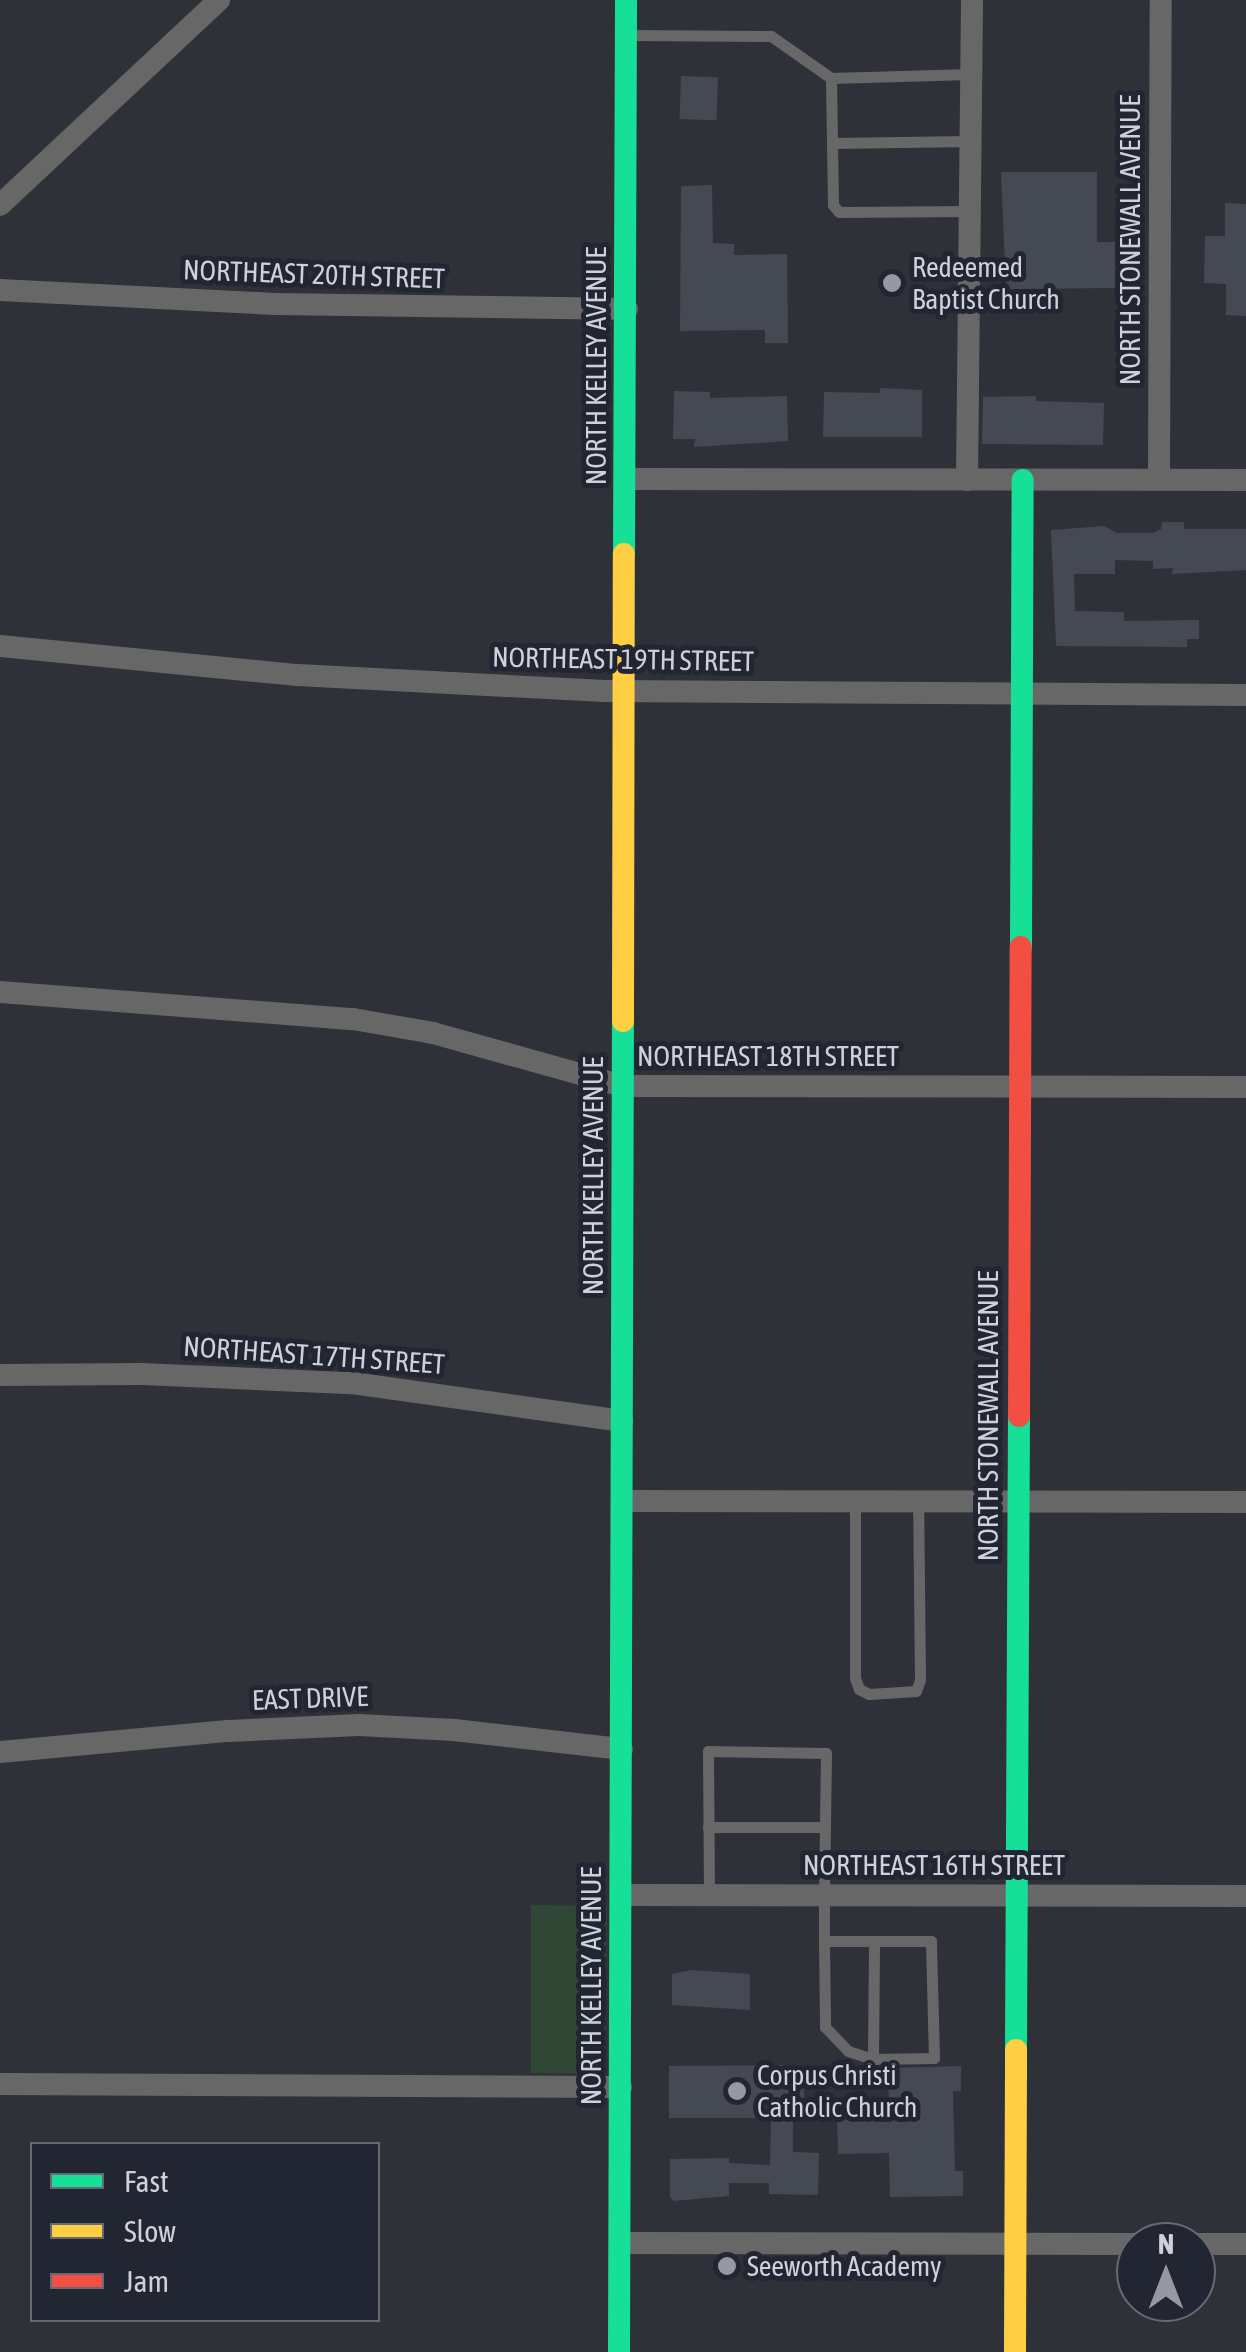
<!DOCTYPE html>
<html>
<head>
<meta charset="utf-8">
<style>
	body { margin:0 }
	#map { position:relative; width:1246px; height:2352px; overflow:hidden; background:#2f3138; font-family:"Asap Condensed",sans-serif }
	div>[style] { position:absolute }
	.green>* { inset:0; background:#314735 }
	.building>* { inset:0; background:#454953; transform-origin:0 0 }
	.lane>* { height:11px; margin:-5.5px; padding:0 5.5px; transform-origin:5.5px; border-radius:5.5px; background:#686768 }
	.street>* { height:22px; margin:-11px; padding:0 11px; transform-origin:11px; border-radius:11px; background:#686768 }
	.fast>* { height:22px; margin:-11px; padding:0 11px; transform-origin:11px; border-radius:11px; background:#16e098 }
	.slow>* { height:22px; margin:-11px; padding:0 11px; transform-origin:11px; border-radius:11px; background:#ffcf43 }
	.jam>* { height:22px; margin:-11px; padding:0 11px; transform-origin:11px; border-radius:11px; background:#f24e42 }
	.dots>* { width:28px; height:28px; translate:-50% -50%; box-sizing:border-box; border:5px solid #212632; border-radius:50% }
	span { translate:-50% -50%; white-space:nowrap; text-align:center; line-height:1.15; -webkit-text-stroke:10px #212632; paint-order:stroke }
	.street-label { font-size:28px; color:#ced1da }
	.poi-label { font-size:28px; color:#ced1da }
	.left { translate:0 -50%; text-align:left }
	.legend { position:absolute; left:30px; top:2142px; width:350px; height:180px; box-sizing:border-box; background:#212632; border:2px solid #666a75; margin:0; padding:12px 18px; list-style:none; font-size:30px; color:#ced1da }
	.legend li { display:flex; align-items:center; gap:20px; height:50px }
	.legend b { width:50px; border:2px solid #666a75 }
	.north { position:absolute; left:1116px; top:2222px; width:100px; height:100px; box-sizing:border-box; background:#212632; border:2px solid #666a75; border-radius:50%; rotate:0deg; font-size:28px; font-weight:700; line-height:40px; text-align:center; color:#ced1da }
	.north::after { content:''; display:block; margin:auto; width:35px; height:45px; background:#9699a1; clip-path:polygon(50% 0,100% 100%,50% 72%,0 100%) }
</style>
</head>
<body>
<div id="map">
	<div class="green">
		<div style="clip-path:polygon(531px 1905px,607px 1906px,605px 2065px,593px 2074px,531px 2073px)"></div>
	</div>
	<div class="building">
		<div style="left:681px;top:76px;width:37px;height:43px;rotate:2deg"></div>
		<div style="clip-path:polygon(1001px 172px,1097px 172px,1097px 242px,1115px 242px,1115px 288px,1006px 289px)"></div>
		<div style="clip-path:polygon(712px 185px,713px 243px,734px 244px,734px 255px,787px 254px,788px 343px,765px 343px,765px 330px,680px 331px,681px 186px)"></div>
		<div style="clip-path:polygon(1225px 203px,1246px 204px,1246px 316px,1226px 315px,1226px 284px,1204px 283px,1205px 236px,1225px 236px)"></div>
		<div style="clip-path:polygon(880px 388px,922px 390px,922px 437px,823px 437px,824px 392px,880px 393px)"></div>
		<div style="clip-path:polygon(674px 391px,710px 392px,710px 398px,787px 396px,788px 441px,694px 447px,695px 439px,673px 439px)"></div>
		<div style="clip-path:polygon(1036px 396px,1036px 401px,1104px 403px,1103px 445px,982px 444px,983px 397px)"></div>
		<div style="clip-path:polygon(1162px 522px,1184px 522px,1184px 529px,1246px 529px,1246px 570px,1172px 574px,1173px 568px,1153px 569px,1153px 561px,1115px 560px,1115px 574px,1074px 574px,1075px 611px,1124px 612px,1124px 621px,1199px 620px,1199px 639px,1187px 639px,1187px 647px,1056px 646px,1051px 530px,1104px 526px,1117px 533px,1153px 533px,1161px 529px)"></div>
		<div style="clip-path:polygon(691px 1970px,750px 1974px,750px 2010px,672px 2005px,672px 1974px)"></div>
		<div style="clip-path:polygon(792px 2065px,792px 2071px,804px 2071px,804px 2111px,793px 2111px,793px 2152px,819px 2153px,818px 2195px,769px 2194px,769px 2183px,729px 2183px,729px 2196px,674px 2201px,670px 2197px,670px 2159px,729px 2158px,729px 2163px,770px 2165px,771px 2118px,669px 2118px,669px 2066px)"></div>
		<div style="clip-path:polygon(961px 2066px,961px 2091px,953px 2091px,955px 2171px,963px 2171px,963px 2196px,890px 2197px,889px 2153px,838px 2154px,837px 2112px,889px 2111px,888px 2068px)"></div>
	</div>
	<div class="lane">
		<div style="left:629px;top:35px;width:142px;rotate:0.4deg"></div>
		<div style="left:771px;top:36px;width:73px;rotate:35deg"></div>
		<div style="left:832px;top:143px;width:139px;rotate:-0.8deg"></div>
		<div style="left:970px;top:211px;width:131px;rotate:179.6deg"></div>
		<div style="left:839px;top:212px;width:9px;rotate:-131deg"></div>
		<div style="left:833px;top:205px;width:127px;rotate:-90.9deg"></div>
		<div style="left:831px;top:78px;width:140px;rotate:-1.6deg"></div>
		<div style="left:855px;top:1501px;width:177px;rotate:90deg"></div>
		<div style="left:855px;top:1678px;width:12px;rotate:70deg"></div>
		<div style="left:859px;top:1689px;width:11px;rotate:27deg"></div>
		<div style="left:869px;top:1694px;width:47px;rotate:-3.7deg"></div>
		<div style="left:916px;top:1691px;width:12px;rotate:-70deg"></div>
		<div style="left:920px;top:1680px;width:179px;rotate:-90.6deg"></div>
		<div style="left:708px;top:1827px;width:117px"></div>
		<div style="left:709px;top:1895px;width:144px;rotate:-90.4deg"></div>
		<div style="left:708px;top:1751px;width:118px;rotate:1deg"></div>
		<div style="left:826px;top:1753px;width:141px;rotate:90.8deg"></div>
		<div style="left:824px;top:1894px;width:47px;rotate:90deg"></div>
		<div style="left:824px;top:1941px;width:86px;rotate:89.3deg"></div>
		<div style="left:825px;top:2027px;width:33px;rotate:46deg"></div>
		<div style="left:848px;top:2051px;width:26px;rotate:18deg"></div>
		<div style="left:873px;top:2059px;width:61px;rotate:-0.9deg"></div>
		<div style="left:934px;top:2058px;width:117px;rotate:-91.5deg"></div>
		<div style="left:931px;top:1941px;width:107px;rotate:180deg"></div>
		<div style="left:873px;top:2059px;width:118px;rotate:-89.5deg"></div>
	</div>
	<div class="street">
		<div style="left:0;top:205px;width:300px;rotate:-43.1deg"></div>
		<div style="left:0;top:290px;width:275px;rotate:2.9deg"></div>
		<div style="left:275px;top:304px;width:352px;rotate:0.8deg"></div>
		<div style="left:626px;top:479px;width:620px;rotate:0.09deg"></div>
		<div style="left:967px;top:480px;width:480px;rotate:-89.4deg"></div>
		<div style="left:1159px;top:480px;width:480px;rotate:-89.8deg"></div>
		<div style="left:0;top:646px;width:299px;rotate:5.6deg"></div>
		<div style="left:298px;top:675px;width:307px;rotate:3deg"></div>
		<div style="left:605px;top:691px;width:641px;rotate:0.36deg"></div>
		<div style="left:0;top:992px;width:354px;rotate:4.4deg"></div>
		<div style="left:353px;top:1019px;width:81px;rotate:9.9deg"></div>
		<div style="left:433px;top:1033px;width:197px;rotate:15.6deg"></div>
		<div style="left:623px;top:1086px;width:623px;rotate:0.09deg"></div>
		<div style="left:0;top:1375px;width:142px;rotate:-0.4deg"></div>
		<div style="left:142px;top:1374px;width:210px;rotate:2.5deg"></div>
		<div style="left:352px;top:1383px;width:273px;rotate:8deg"></div>
		<div style="left:622px;top:1501px;width:624px;rotate:0.09deg"></div>
		<div style="left:0;top:1752px;width:229px;rotate:-5.3deg"></div>
		<div style="left:228px;top:1731px;width:131px;rotate:-2.6deg"></div>
		<div style="left:359px;top:1725px;width:95px;rotate:3deg"></div>
		<div style="left:454px;top:1730px;width:169px;rotate:6.5deg"></div>
		<div style="left:621px;top:1895px;width:625px;rotate:0.09deg"></div>
		<div style="left:0;top:2084px;width:621px;rotate:0.28deg"></div>
		<div style="left:620px;top:2243px;width:516px;rotate:0.11deg"></div>
		<div style="left:1196px;top:2244px;width:50px"></div>
	</div>
	<div class="fast">
		<div style="left:624px;top:554px;width:554px;rotate:-89.79deg"></div>
		<div style="left:1021px;top:947px;width:467px;rotate:-89.8deg"></div>
		<div style="left:1016px;top:2050px;width:634px;rotate:-89.73deg"></div>
		<div style="left:619px;top:2352px;width:1331px;rotate:-89.83deg"></div>
	</div>
	<div class="slow">
		<div style="left:623px;top:1021px;width:467px;rotate:-89.9deg"></div>
		<div style="left:1015px;top:2352px;width:302px;rotate:-89.8deg"></div>
	</div>
	<div class="jam">
		<div style="left:1019px;top:1416px;width:469px;rotate:-89.8deg"></div>
	</div>
	<div class="dots">
		<div style="left:892px;top:283px;background:#9699a1"></div>
		<div style="left:737px;top:2091px;background:#9699a1"></div>
		<div style="left:727px;top:2266px;background:#9699a1"></div>
	</div>
	<div class="street-label">
		<span style="left:1130px;top:240px;rotate:-90deg">NORTH STONEWALL AVENUE</span>
		<span style="left:314px;top:274px;rotate:2deg">NORTHEAST 20TH STREET</span>
		<span style="left:596px;top:366px;rotate:-90deg">NORTH KELLEY AVENUE</span>
		<span style="left:623px;top:659px;rotate:1deg">NORTHEAST 19TH STREET</span>
		<span style="left:768px;top:1056px">NORTHEAST 18TH STREET</span>
		<span style="left:593px;top:1176px;rotate:-90deg">NORTH KELLEY AVENUE</span>
		<span style="left:314px;top:1355px;rotate:4deg">NORTHEAST 17TH STREET</span>
		<span style="left:988px;top:1416px;rotate:-90deg">NORTH STONEWALL AVENUE</span>
		<span style="left:310px;top:1698px;rotate:-2deg">EAST DRIVE</span>
		<span style="left:934px;top:1865px">NORTHEAST 16TH STREET</span>
		<span style="left:591px;top:1986px;rotate:-90deg">NORTH KELLEY AVENUE</span>
	</div>
	<div class="poi-label">
		<span class="left" style="left:912px;top:283px">Redeemed<br>Baptist Church</span>
		<span class="left" style="left:757px;top:2091px">Corpus Christi<br>Catholic Church</span>
		<span class="left" style="left:747px;top:2266px">Seeworth Academy</span>
	</div>
	<ul class="legend">
	<li><b style="height:12px;background:#16e098"></b>Fast</li>
	<li><b style="height:12px;background:#ffcf43"></b>Slow</li>
	<li><b style="height:12px;background:#f24e42"></b>Jam</li>
	</ul>
	<div class="north">N</div>
</div>
</body>
</html>
